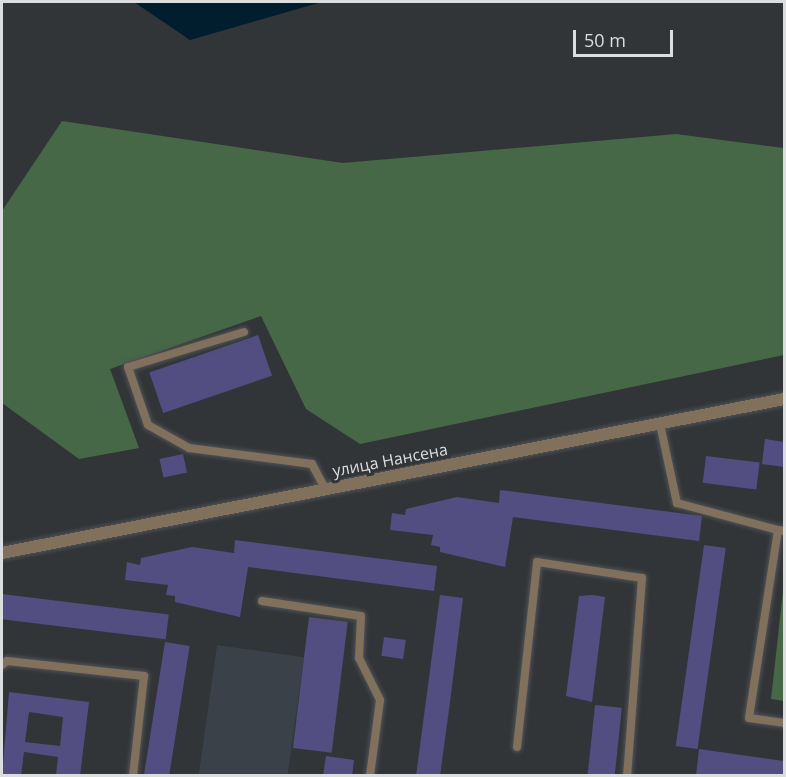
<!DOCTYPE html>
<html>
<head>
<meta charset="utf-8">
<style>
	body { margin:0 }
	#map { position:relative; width:786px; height:777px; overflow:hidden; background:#323538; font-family:"Open Sans",sans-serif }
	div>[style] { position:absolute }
	.built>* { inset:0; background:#3a4148; transform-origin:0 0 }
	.green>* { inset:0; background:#476847 }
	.water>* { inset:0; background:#001e2e }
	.building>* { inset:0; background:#524e81; transform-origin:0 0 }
	.roads { filter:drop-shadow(0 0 2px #505356) drop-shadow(0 0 2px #505356) }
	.service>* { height:8px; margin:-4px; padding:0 4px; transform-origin:4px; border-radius:4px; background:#80705c }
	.tertiary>* { height:12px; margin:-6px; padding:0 6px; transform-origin:6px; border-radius:6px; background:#80705c }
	span { translate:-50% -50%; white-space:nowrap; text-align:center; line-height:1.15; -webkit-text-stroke:6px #323538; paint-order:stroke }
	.street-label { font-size:16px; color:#dbdddf }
	.frame { position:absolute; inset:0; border:3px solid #dbdddf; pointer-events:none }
	.scale { position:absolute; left:573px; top:30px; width:100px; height:27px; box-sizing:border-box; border:3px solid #dbdddf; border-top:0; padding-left:8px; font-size:18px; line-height:21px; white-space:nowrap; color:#dbdddf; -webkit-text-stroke:4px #323538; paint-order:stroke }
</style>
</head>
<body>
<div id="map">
	<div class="built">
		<div style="left:217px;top:645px;width:88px;height:132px;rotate:8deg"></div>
	</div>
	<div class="green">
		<div style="clip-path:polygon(62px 121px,343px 163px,676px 134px,784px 148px,784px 355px,360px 444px,306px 409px,261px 316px,110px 369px,139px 448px,79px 459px,2px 403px,2px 211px)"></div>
		<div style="clip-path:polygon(784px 582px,784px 701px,771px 699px)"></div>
	</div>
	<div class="water">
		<div style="clip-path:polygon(134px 2px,322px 2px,190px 40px)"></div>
	</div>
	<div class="building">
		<div style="left:258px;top:335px;width:43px;height:115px;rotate:71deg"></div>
		<div style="clip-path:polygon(765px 439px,784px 442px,784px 467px,762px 464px)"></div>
		<div style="left:183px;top:454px;width:19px;height:24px;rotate:78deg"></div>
		<div style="left:706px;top:456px;width:54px;height:27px;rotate:7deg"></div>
		<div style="clip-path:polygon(500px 490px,702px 516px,699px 541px,513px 517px,505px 567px,440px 552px,440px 547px,431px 545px,433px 535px,390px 530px,392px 513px,405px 515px,406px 509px,457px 497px,499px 503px)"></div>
		<div style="clip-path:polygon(235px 540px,437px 566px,434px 591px,248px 567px,240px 617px,175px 602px,175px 596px,166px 595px,168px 585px,125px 580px,127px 562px,140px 565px,141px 558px,192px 547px,234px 553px)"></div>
		<div style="left:704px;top:545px;width:22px;height:203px;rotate:8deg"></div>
		<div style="left:2px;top:594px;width:168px;height:25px;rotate:7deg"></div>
		<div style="clip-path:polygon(440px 595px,463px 598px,450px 702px,440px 776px,416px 776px)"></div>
		<div style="clip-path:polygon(593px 595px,605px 597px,592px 702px,566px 696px,579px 596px)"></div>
		<div style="left:309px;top:617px;width:39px;height:132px;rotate:7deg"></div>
		<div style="left:384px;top:637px;width:22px;height:19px;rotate:8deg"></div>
		<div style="left:165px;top:642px;width:25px;height:135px;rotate:9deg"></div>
		<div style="clip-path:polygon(evenodd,9px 692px,89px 702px,80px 776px,56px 776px,58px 757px,24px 752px,21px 776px,2px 776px,9px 692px,29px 712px,63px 717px,60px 746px,25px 742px,29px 712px)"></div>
		<div style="left:595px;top:705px;width:27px;height:72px;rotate:6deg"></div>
		<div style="clip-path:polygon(699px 749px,784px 761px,784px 776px,696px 776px)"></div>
		<div style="clip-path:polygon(326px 756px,354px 760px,352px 776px,323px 776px)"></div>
	</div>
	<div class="roads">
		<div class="service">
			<div style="left:244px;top:332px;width:121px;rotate:163.2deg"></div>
			<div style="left:128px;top:367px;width:61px;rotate:71deg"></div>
			<div style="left:148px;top:425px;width:47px;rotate:29.3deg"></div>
			<div style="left:189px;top:448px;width:124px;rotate:7.4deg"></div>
			<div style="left:312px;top:464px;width:30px;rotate:62deg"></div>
			<div style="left:660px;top:424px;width:81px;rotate:77.9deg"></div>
			<div style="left:677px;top:503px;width:105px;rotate:15deg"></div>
			<div style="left:784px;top:531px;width:6px;rotate:-171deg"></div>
			<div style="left:778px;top:530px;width:190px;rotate:98.8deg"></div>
			<div style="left:749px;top:718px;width:35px;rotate:8deg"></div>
			<div style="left:262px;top:601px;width:100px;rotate:8.6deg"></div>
			<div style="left:361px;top:616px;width:42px;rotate:92.7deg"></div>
			<div style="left:359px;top:658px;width:47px;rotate:63.4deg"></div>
			<div style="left:380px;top:700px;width:77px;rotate:97.5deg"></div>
			<div style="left:2px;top:665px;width:6px;rotate:-39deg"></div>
			<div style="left:7px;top:661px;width:138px;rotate:6.2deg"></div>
			<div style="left:144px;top:676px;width:101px;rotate:96.3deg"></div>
			<div style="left:517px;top:747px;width:186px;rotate:-83.8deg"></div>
			<div style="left:537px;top:562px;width:106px;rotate:8.7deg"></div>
			<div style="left:642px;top:578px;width:199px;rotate:94.3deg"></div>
		</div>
		<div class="tertiary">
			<div style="left:2px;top:553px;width:797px;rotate:-11.14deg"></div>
		</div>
	</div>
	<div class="street-label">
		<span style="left:390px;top:460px;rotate:-11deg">улица Нансена</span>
	</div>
	<div class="frame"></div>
	<div class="scale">50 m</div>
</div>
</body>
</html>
